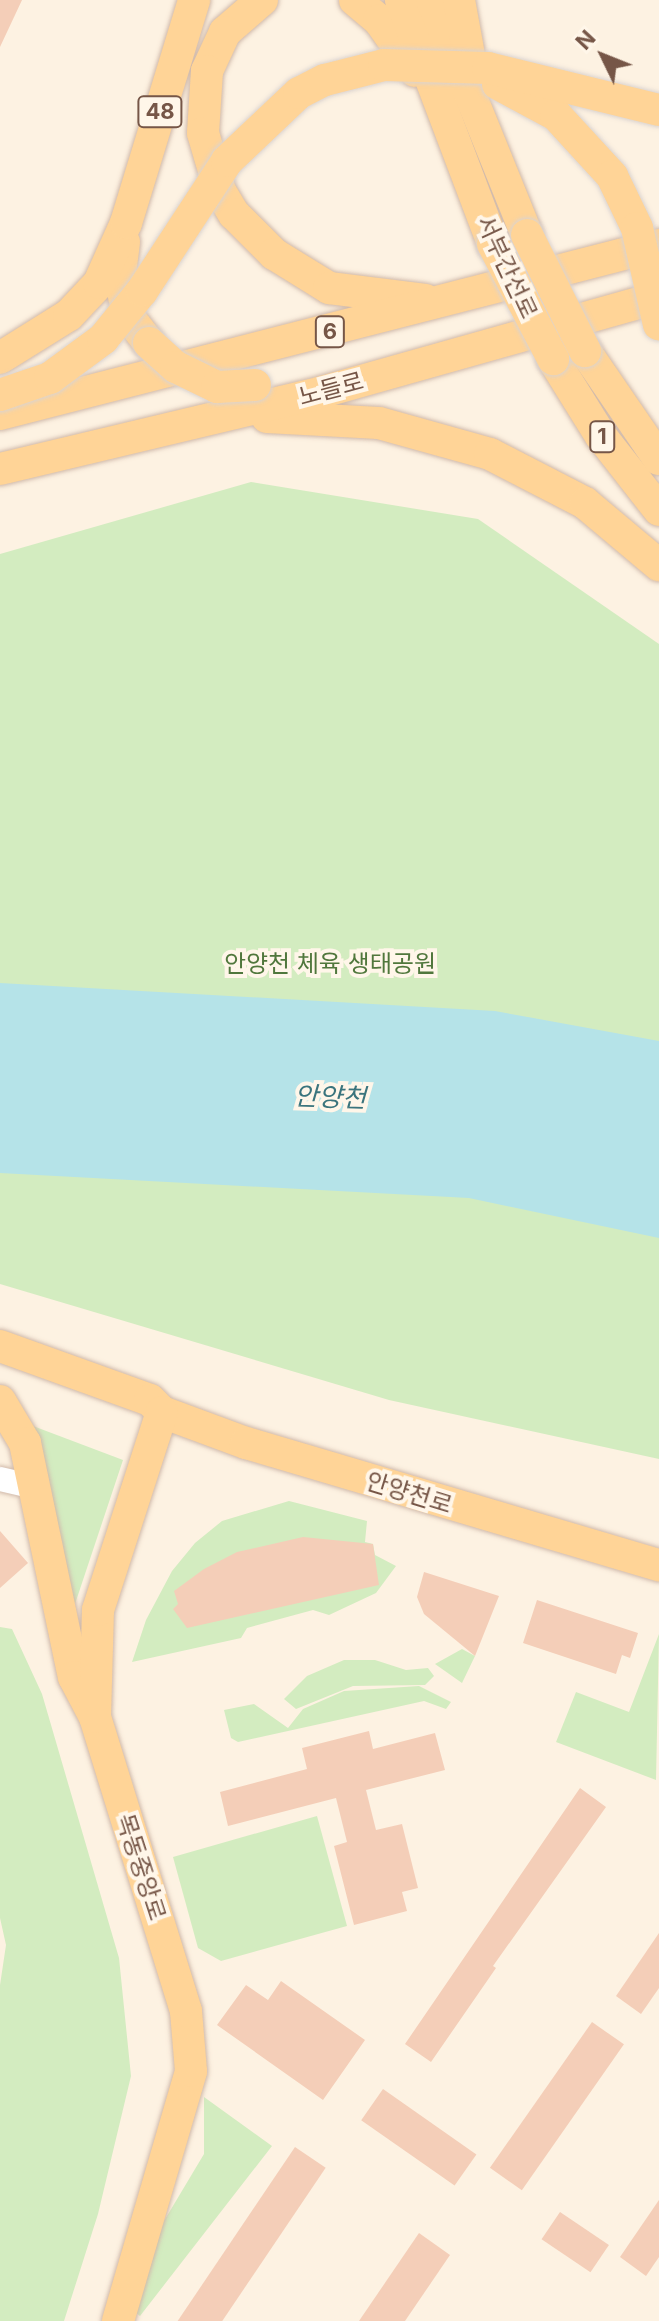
<!DOCTYPE html>
<html>
<head>
<meta charset="utf-8">
<style>
	body { margin:0 }
	#map { position:relative; width:659px; height:2321px; overflow:hidden; background:#fdf2e2; font-family:Inter,"Noto Sans KR",sans-serif }
	div>[style] { position:absolute }
	.green>* { inset:0; background:#d3ecc0 }
	.water>* { inset:0; background:#b5e3e8 }
	.building>* { inset:0; background:#f4ceb8; transform-origin:0 0 }
	.roads { filter:drop-shadow(0 0 2px #d1baab) drop-shadow(0 0 2px #d1baab) }
	.minor>* { height:24px; margin:-12px; padding:0 12px; transform-origin:12px; border-radius:12px; background:#fff }
	.major>* { height:32px; margin:-16px; padding:0 16px; transform-origin:16px; border-radius:16px; background:#ffd497 }
	.bridges { filter:drop-shadow(0 0 2px #dbd3cf) drop-shadow(0 0 2px #dbd3cf) }
	.major-bridge>* { height:32px; margin:-16px; padding:0 16px; transform-origin:16px; border-radius:16px; background:#ffd497 }
	span { translate:-50% -50%; white-space:nowrap; text-align:center; line-height:1.15; -webkit-text-stroke:8px #fff6e9; paint-order:stroke }
	.shield-label span { padding:2px 6px; background:#fff6e9; border:2px solid; border-radius:6px; -webkit-text-stroke-width:0 }
	.shield-label { font-size:22px; color:#765647; font-weight:700 }
	.street-label { font-size:24px; color:#765647 }
	.park-label { font-size:24px; color:#50773c }
	.water-label { font-size:26px; color:#3a747d; font-style:italic }
	.north { position:absolute; left:563px; top:16px; width:80px; height:80px; -webkit-text-stroke:6px #fff6e9; paint-order:stroke; rotate:313deg; font-size:22px; font-weight:700; line-height:32px; text-align:center; color:#765647 }
	.north::after { content:''; display:block; margin:auto; width:28px; height:36px; background:#765647; clip-path:polygon(50% 0,100% 100%,50% 72%,0 100%) }
</style>
</head>
<body>
<div id="map">
	<div class="green">
		<div style="clip-path:polygon(251px 482px,478px 519px,659px 644px,659px 1459px,389px 1400px,0 1284px,0 554px)"></div>
		<div style="clip-path:polygon(33px 1426px,123px 1460px,72px 1613px)"></div>
		<div style="clip-path:polygon(289px 1501px,367px 1521px,365px 1542px,373px 1544px,375px 1555px,396px 1566px,376px 1593px,329px 1615px,313px 1610px,247px 1628px,241px 1638px,132px 1662px,146px 1620px,172px 1571px,195px 1543px,222px 1521px)"></div>
		<div style="clip-path:polygon(0 1627px,12px 1629px,42px 1694px,119px 1958px,131px 2076px,98px 2214px,64px 2321px,0 2321px,0 1985px,6px 1945px,0 1918px)"></div>
		<div style="clip-path:polygon(659px 1634px,656px 1780px,556px 1742px,576px 1692px,629px 1712px)"></div>
		<div style="clip-path:polygon(462px 1649px,475px 1656px,462px 1683px,435px 1664px)"></div>
		<div style="clip-path:polygon(344px 1660px,375px 1660px,406px 1670px,428px 1668px,434px 1676px,425px 1685px,353px 1686px,296px 1709px,284px 1699px,307px 1676px)"></div>
		<div style="clip-path:polygon(419px 1686px,451px 1702px,446px 1709px,424px 1701px,238px 1742px,231px 1738px,224px 1710px,254px 1704px,288px 1728px,303px 1709px,344px 1691px)"></div>
		<div style="clip-path:polygon(317px 1816px,347px 1926px,221px 1961px,198px 1948px,173px 1857px)"></div>
		<div style="clip-path:polygon(204px 2097px,272px 2146px,140px 2316px,127px 2306px,152px 2241px,204px 2154px)"></div>
	</div>
	<div class="water">
		<div style="clip-path:polygon(0 983px,495px 1011px,659px 1041px,659px 1238px,469px 1198px,0 1173px)"></div>
	</div>
	<div class="building">
		<div style="clip-path:polygon(0 0,22px 0,0 47px)"></div>
		<div style="clip-path:polygon(0 1531px,28px 1563px,0 1588px)"></div>
		<div style="clip-path:polygon(303px 1537px,373px 1544px,379px 1585px,187px 1628px,173px 1609px,178px 1604px,174px 1591px,204px 1569px,237px 1552px)"></div>
		<div style="clip-path:polygon(424px 1572px,499px 1596px,475px 1656px,424px 1614px,417px 1597px)"></div>
		<div style="clip-path:polygon(537px 1600px,638px 1633px,630px 1658px,622px 1655px,616px 1674px,523px 1643px)"></div>
		<div style="clip-path:polygon(369px 1731px,373px 1749px,435px 1733px,445px 1770px,366px 1790px,376px 1830px,402px 1824px,418px 1888px,402px 1892px,407px 1911px,354px 1925px,334px 1846px,347px 1842px,336px 1798px,228px 1826px,220px 1792px,307px 1769px,302px 1748px)"></div>
		<div style="clip-path:polygon(580px 1788px,606px 1807px,493px 1966px,496px 1968px,431px 2062px,405px 2044px)"></div>
		<div style="clip-path:polygon(659px 1933px,659px 1988px,641px 2014px,616px 1996px)"></div>
		<div style="clip-path:polygon(281px 1981px,365px 2040px,323px 2100px,217px 2025px,246px 1985px,268px 2000px)"></div>
		<div style="left:592px;top:2022px;width:39px;height:178px;rotate:35deg"></div>
		<div style="left:383px;top:2089px;width:114px;height:38px;rotate:35deg"></div>
		<div style="left:295px;top:2147px;width:37px;height:210px;rotate:34deg"></div>
		<div style="clip-path:polygon(659px 2200px,659px 2257px,646px 2276px,620px 2257px)"></div>
		<div style="left:560px;top:2212px;width:59px;height:33px;rotate:34deg"></div>
		<div style="clip-path:polygon(419px 2233px,450px 2255px,405px 2321px,359px 2321px)"></div>
	</div>
	<div class="roads">
		<div class="minor">
			<div style="left:0;top:1479px;width:35px;rotate:13deg"></div>
		</div>
		<div class="major">
			<div style="left:262px;top:0;width:49px;rotate:139.1deg"></div>
			<div style="left:225px;top:32px;width:43px;rotate:114.8deg"></div>
			<div style="left:207px;top:71px;width:62px;rotate:93.7deg"></div>
			<div style="left:203px;top:133px;width:60px;rotate:73.7deg"></div>
			<div style="left:220px;top:191px;width:27px;rotate:59deg"></div>
			<div style="left:234px;top:214px;width:57px;rotate:45deg"></div>
			<div style="left:274px;top:254px;width:65px;rotate:31.7deg"></div>
			<div style="left:329px;top:288px;width:97px;rotate:7.1deg"></div>
			<div style="left:355px;top:0;width:31px;rotate:40deg"></div>
			<div style="left:379px;top:20px;width:62px;rotate:54.8deg"></div>
			<div style="left:401px;top:0;width:261px;rotate:69.3deg"></div>
			<div style="left:432px;top:0;width:253px;rotate:68deg"></div>
			<div style="left:459px;top:0;width:56px;rotate:79.7deg"></div>
			<div style="left:124px;top:242px;width:34px;rotate:97deg"></div>
			<div style="left:120px;top:276px;width:41px;rotate:78.7deg"></div>
			<div style="left:128px;top:316px;width:34px;rotate:52deg"></div>
			<div style="left:585px;top:351px;width:131px;rotate:55.6deg"></div>
			<div style="left:0;top:358px;width:81px;rotate:-31.9deg"></div>
			<div style="left:69px;top:315px;width:44px;rotate:-46.8deg"></div>
			<div style="left:99px;top:283px;width:66px;rotate:-65.8deg"></div>
			<div style="left:126px;top:223px;width:233px;rotate:-73deg"></div>
			<div style="left:553px;top:359px;width:91px;rotate:58.1deg"></div>
			<div style="left:601px;top:436px;width:94px;rotate:51.9deg"></div>
			<div style="left:0;top:414px;width:680px;rotate:-14.38deg"></div>
			<div style="left:267px;top:417px;width:112px;rotate:3.1deg"></div>
			<div style="left:379px;top:423px;width:115px;rotate:15.6deg"></div>
			<div style="left:490px;top:454px;width:107px;rotate:27.3deg"></div>
			<div style="left:585px;top:503px;width:97px;rotate:40deg"></div>
			<div style="left:0;top:469px;width:331px;rotate:-13.4deg"></div>
			<div style="left:322px;top:392px;width:350px;rotate:-15.7deg"></div>
			<div style="left:0;top:1346px;width:159px;rotate:19.8deg"></div>
			<div style="left:150px;top:1400px;width:17px;rotate:45deg"></div>
			<div style="left:162px;top:1412px;width:90px;rotate:20.3deg"></div>
			<div style="left:246px;top:1443px;width:431px;rotate:16.5deg"></div>
			<div style="left:0;top:1401px;width:49px;rotate:59.2deg"></div>
			<div style="left:25px;top:1443px;width:239px;rotate:78.2deg"></div>
			<div style="left:74px;top:1677px;width:45px;rotate:62.3deg"></div>
			<div style="left:118px;top:2321px;width:260px;rotate:-73.7deg"></div>
			<div style="left:191px;top:2071px;width:60px;rotate:-94.8deg"></div>
			<div style="left:186px;top:2011px;width:308px;rotate:-107.2deg"></div>
			<div style="left:95px;top:1717px;width:107px;rotate:-88.4deg"></div>
			<div style="left:98px;top:1610px;width:208px;rotate:-72.1deg"></div>
		</div>
	</div>
	<div class="bridges">
		<div class="major-bridge">
			<div style="left:498px;top:84px;width:66px;rotate:28.1deg"></div>
			<div style="left:556px;top:115px;width:83px;rotate:47.4deg"></div>
			<div style="left:612px;top:176px;width:58px;rotate:64.3deg"></div>
			<div style="left:637px;top:228px;width:99px;rotate:77.2deg"></div>
			<div style="left:527px;top:235px;width:130px;rotate:63.4deg"></div>
			<div style="left:493px;top:244px;width:130px;rotate:62.4deg"></div>
			<div style="left:149px;top:343px;width:36px;rotate:42deg"></div>
			<div style="left:176px;top:367px;width:46px;rotate:26deg"></div>
			<div style="left:217px;top:387px;width:38px;rotate:-3deg"></div>
			<div style="left:0;top:395px;width:53px;rotate:-18.8deg"></div>
			<div style="left:50px;top:378px;width:66px;rotate:-36.3deg"></div>
			<div style="left:103px;top:339px;width:62px;rotate:-50.9deg"></div>
			<div style="left:142px;top:291px;width:155px;rotate:-56.8deg"></div>
			<div style="left:227px;top:161px;width:99px;rotate:-43.4deg"></div>
			<div style="left:299px;top:93px;width:29px;rotate:-27deg"></div>
			<div style="left:325px;top:80px;width:61px;rotate:-14.3deg"></div>
			<div style="left:384px;top:65px;width:104px;rotate:1.7deg"></div>
			<div style="left:488px;top:68px;width:176px;rotate:13.8deg"></div>
		</div>
	</div>
	<div class="shield-label">
		<span style="left:160px;top:112px">48</span>
		<span style="left:330px;top:332px">6</span>
		<span style="left:602px;top:437px">1</span>
	</div>
	<div class="street-label">
		<span style="left:507px;top:267px;rotate:65deg">서부간선로</span>
		<span style="left:331px;top:389px;rotate:-15deg">노들로</span>
		<span style="left:409px;top:1493px;rotate:17deg">안양천로</span>
		<span style="left:141px;top:1867px;rotate:72deg">목동중앙로</span>
	</div>
	<div class="park-label">
		<span style="left:330px;top:964px">안양천 체육 생태공원</span>
	</div>
	<div class="water-label">
		<span style="left:330px;top:1097px;rotate:2deg">안양천</span>
	</div>
	<div class="north">N</div>
</div>
</body>
</html>
